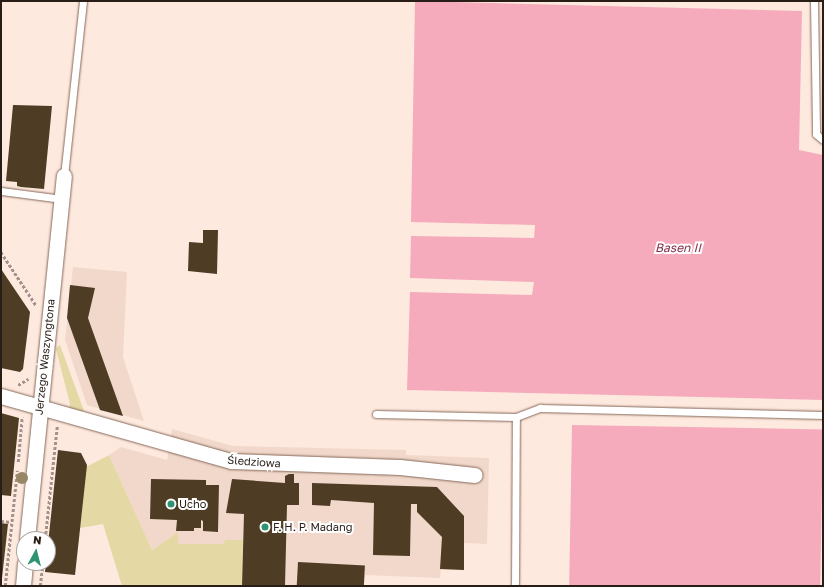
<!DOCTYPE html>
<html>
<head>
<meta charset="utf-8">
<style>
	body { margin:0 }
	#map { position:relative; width:824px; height:587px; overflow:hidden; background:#fee9de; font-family:"Golos Text",sans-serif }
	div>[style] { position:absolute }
	.built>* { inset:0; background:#f1d8cb }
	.green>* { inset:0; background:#e4d8a5 }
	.water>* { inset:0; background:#f5abbc; transform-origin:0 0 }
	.building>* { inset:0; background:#4e3c24; transform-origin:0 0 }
	.path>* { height:2.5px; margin-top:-1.25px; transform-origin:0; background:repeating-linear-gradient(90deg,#a39289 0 3px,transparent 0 5px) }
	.roads { filter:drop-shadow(0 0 1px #856858) drop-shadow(0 0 1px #856858) }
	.service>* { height:7px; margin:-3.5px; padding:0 3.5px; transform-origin:3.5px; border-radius:3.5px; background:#fff }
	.minor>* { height:15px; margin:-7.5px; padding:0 7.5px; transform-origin:7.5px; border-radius:7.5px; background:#fff }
	.trees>* { width:12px; height:12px; margin:-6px; border-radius:50%; background:#978764 }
	.dots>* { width:11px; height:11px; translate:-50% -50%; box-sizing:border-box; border:2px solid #fff; border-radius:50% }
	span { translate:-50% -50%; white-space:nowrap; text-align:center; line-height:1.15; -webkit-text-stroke:4px #fff; paint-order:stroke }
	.street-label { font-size:11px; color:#291d17 }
	.poi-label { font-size:11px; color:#291d17 }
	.left { translate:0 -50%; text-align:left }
	.water-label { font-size:12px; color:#86314c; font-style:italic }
	.frame { position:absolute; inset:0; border:2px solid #291d17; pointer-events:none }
	.north { position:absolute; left:16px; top:531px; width:40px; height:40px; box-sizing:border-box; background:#fff; border:1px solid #a9a5a2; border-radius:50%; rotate:7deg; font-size:11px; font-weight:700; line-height:16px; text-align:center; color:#291d17 }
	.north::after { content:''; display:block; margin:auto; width:14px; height:18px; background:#2e9471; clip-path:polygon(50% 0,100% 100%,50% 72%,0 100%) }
</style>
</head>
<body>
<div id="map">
	<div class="built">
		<div style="clip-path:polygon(73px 267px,127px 272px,123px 357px,144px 421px,87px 405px,65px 340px)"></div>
		<div style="clip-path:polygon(172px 429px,233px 446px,406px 450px,406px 455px,489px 458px,487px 544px,464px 543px,464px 570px,441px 569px,440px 578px,365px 575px,364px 586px,242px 586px,243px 540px,225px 540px,225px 544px,178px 544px,178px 532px,152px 550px,109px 455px,121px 447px,167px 460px)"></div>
	</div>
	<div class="green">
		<div style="clip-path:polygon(60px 345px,84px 411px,79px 413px,69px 409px,70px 404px,57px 353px,56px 348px)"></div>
		<div style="clip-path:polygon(109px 455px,152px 550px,178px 532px,178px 544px,224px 544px,225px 540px,243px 540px,242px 586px,122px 586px,103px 524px,80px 528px,86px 467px)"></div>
	</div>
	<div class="water">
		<div style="clip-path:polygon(415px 1px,802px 11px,799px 150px,823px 155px,823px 400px,407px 390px,410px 292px,532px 295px,534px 282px,410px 278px,411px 236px,534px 238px,535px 225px,411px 222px)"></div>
		<div style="left:572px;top:425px;width:251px;height:161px;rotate:1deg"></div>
	</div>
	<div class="building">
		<div style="clip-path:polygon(13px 105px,52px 106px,44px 189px,21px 187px,17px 186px,17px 182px,6px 181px)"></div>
		<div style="clip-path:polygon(203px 230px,218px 230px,217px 274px,188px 271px,189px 242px,203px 243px)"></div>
		<div style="clip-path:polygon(1px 269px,30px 312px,23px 369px,20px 372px,1px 368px)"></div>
		<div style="clip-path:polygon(70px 285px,95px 288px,88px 318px,123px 416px,100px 410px,67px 318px)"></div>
		<div style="clip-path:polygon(1px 413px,19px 418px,11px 496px,1px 495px)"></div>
		<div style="clip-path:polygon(58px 450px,81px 453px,87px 465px,75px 575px,45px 572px)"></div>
		<div style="clip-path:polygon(289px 474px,294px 474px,294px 483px,299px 483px,299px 505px,287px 505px,285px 586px,242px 586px,244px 514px,226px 513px,232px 479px,285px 483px,285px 476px)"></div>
		<div style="clip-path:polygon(151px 479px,206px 480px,206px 485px,219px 485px,218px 532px,203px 531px,203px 521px,201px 520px,201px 528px,194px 528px,194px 531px,176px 531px,177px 520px,150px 519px)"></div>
		<div style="clip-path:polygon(312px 483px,437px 487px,464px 516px,464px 570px,440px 569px,442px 537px,417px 512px,417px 504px,411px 504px,410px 556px,373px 555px,374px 503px,331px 500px,330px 506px,312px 505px)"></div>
		<div style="clip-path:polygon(1px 523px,8px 524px,2px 578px,1px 578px)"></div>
		<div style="left:298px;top:562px;width:67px;height:24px;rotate:3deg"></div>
	</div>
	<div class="path">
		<div style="left:1px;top:252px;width:64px;rotate:56.6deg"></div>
		<div style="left:18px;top:385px;width:12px;rotate:-31deg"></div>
		<div style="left:18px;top:462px;width:45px;rotate:-84.9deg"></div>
		<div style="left:1px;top:521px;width:10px;rotate:6deg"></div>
		<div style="left:45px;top:539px;width:114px;rotate:-83.9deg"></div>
		<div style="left:5px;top:586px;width:116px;rotate:-84deg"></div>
		<div style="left:40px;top:586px;width:23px;rotate:-83deg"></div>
	</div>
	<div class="roads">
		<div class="service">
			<div style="left:814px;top:1px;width:133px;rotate:89.1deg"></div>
			<div style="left:816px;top:134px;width:9px;rotate:41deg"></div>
			<div style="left:64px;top:176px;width:176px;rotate:-83.8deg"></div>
			<div style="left:1px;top:191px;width:62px;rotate:7.5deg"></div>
			<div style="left:376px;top:414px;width:140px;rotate:1.2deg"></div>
			<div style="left:516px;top:417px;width:26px;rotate:-21deg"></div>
			<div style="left:540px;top:408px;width:283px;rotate:1.4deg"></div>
			<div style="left:515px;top:586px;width:169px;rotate:-89.7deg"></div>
		</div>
		<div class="minor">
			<div style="left:1px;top:396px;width:239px;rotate:15.8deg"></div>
			<div style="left:231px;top:461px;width:169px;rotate:2deg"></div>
			<div style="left:400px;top:467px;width:75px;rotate:6.1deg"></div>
			<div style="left:27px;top:539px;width:365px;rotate:-84.2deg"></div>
			<div style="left:23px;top:586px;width:23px;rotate:-85deg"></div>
		</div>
	</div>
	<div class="trees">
		<div style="left:22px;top:478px"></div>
	</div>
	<div class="dots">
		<div style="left:171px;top:504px;background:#2e9471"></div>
		<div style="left:265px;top:527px;background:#2e9471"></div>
	</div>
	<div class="street-label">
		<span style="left:45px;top:357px;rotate:-84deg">Jerzego Waszyngtona</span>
		<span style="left:254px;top:462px;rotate:4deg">Śledziowa</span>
	</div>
	<div class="poi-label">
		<span class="left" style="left:179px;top:504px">Ucho</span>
		<span class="left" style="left:273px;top:527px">F. H. P. Madang</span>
	</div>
	<div class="water-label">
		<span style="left:678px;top:248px">Basen II</span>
	</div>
	<div class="frame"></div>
	<div class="north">N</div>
</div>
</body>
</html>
